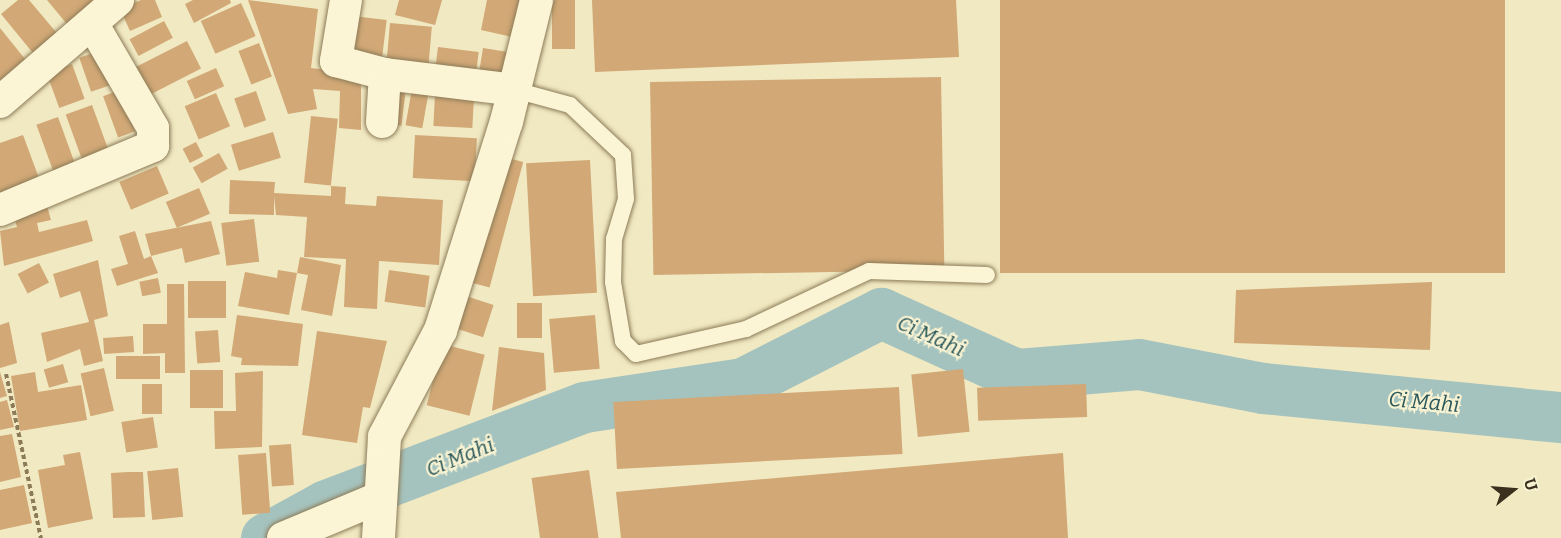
<!DOCTYPE html>
<html>
<head>
<meta charset="utf-8">
<style>
	body { margin:0 }
	#map { position:relative; width:1561px; height:538px; overflow:hidden; background:#f1e9c2; font-family:Bitter,serif }
	div>[style] { position:absolute }
	.river>* { height:51px; margin:-25.5px; padding:0 25.5px; transform-origin:25.5px; border-radius:25.5px; background:#a5c3be }
	.building>* { inset:0; background:#d1a876; transform-origin:0 0 }
	.path>* { height:4px; margin-top:-2px; transform-origin:0; background:repeating-linear-gradient(90deg,#8c7b58 0 4.5px,transparent 0 7.5px) }
	.roads { filter:drop-shadow(0 0 2px #8c7b58) drop-shadow(0 0 2px #8c7b58) }
	.lane>* { height:16px; margin:-8px; padding:0 8px; transform-origin:8px; border-radius:8px; background:#fbf5d6 }
	.street>* { height:32px; margin:-16px; padding:0 16px; transform-origin:16px; border-radius:16px; background:#fbf5d6 }
	.secondary>* { height:33px; margin:-16.5px; padding:0 16.5px; transform-origin:16.5px; border-radius:16.5px; background:#fbf5d6 }
	span { translate:-50% -50%; white-space:nowrap; text-align:center; line-height:1.15; -webkit-text-stroke:4.5px #f7f2d2; paint-order:stroke }
	.water-label { font-size:21px; color:#2b585b; font-style:italic }
	.north { position:absolute; left:1483px; top:460px; width:60px; height:60px; -webkit-text-stroke:4px #f7f2d2; paint-order:stroke; rotate:73deg; font-size:16px; font-weight:700; line-height:24px; text-align:center; color:#3b2f1d }
	.north::after { content:''; display:block; margin:auto; width:21px; height:27px; background:#3b2f1d; clip-path:polygon(50% 0,100% 100%,50% 72%,0 100%) }
</style>
</head>
<body>
<div id="map">
	<div class="river">
		<div style="left:266px;top:538px;width:68px;rotate:-28.8deg"></div>
		<div style="left:326px;top:505px;width:276px;rotate:-20.8deg"></div>
		<div style="left:584px;top:407px;width:161px;rotate:-8.6deg"></div>
		<div style="left:743px;top:383px;width:155px;rotate:-26.9deg"></div>
		<div style="left:881px;top:313px;width:148px;rotate:24.3deg"></div>
		<div style="left:1016px;top:374px;width:123px;rotate:-4.6deg"></div>
		<div style="left:1139px;top:364px;width:126px;rotate:11deg"></div>
		<div style="left:1263px;top:388px;width:299px;rotate:5.6deg"></div>
	</div>
	<div class="building">
		<div style="clip-path:polygon(18px 0,29px 0,61px 38px,37px 58px,1px 14px)"></div>
		<div style="clip-path:polygon(47px 0,96px 0,71px 29px)"></div>
		<div style="clip-path:polygon(141px 0,155px 0,162px 17px,130px 31px,120px 9px)"></div>
		<div style="clip-path:polygon(193px 0,230px 0,231px 3px,194px 23px,185px 4px)"></div>
		<div style="clip-path:polygon(248px 0,318px 9px,311px 68px,361px 74px,361px 130px,339px 128px,340px 91px,313px 89px,317px 109px,288px 114px)"></div>
		<div style="clip-path:polygon(399px 0,442px 0,435px 25px,395px 15px)"></div>
		<div style="clip-path:polygon(487px 0,525px 0,517px 38px,481px 30px)"></div>
		<div style="left:552px;top:0;width:23px;height:49px"></div>
		<div style="clip-path:polygon(592px 0,956px 0,959px 57px,595px 72px)"></div>
		<div style="left:1000px;top:0;width:505px;height:273px"></div>
		<div style="left:241px;top:3px;width:36px;height:44px;rotate:66deg"></div>
		<div style="left:345px;top:15px;width:42px;height:46px;rotate:7deg"></div>
		<div style="left:164px;top:21px;width:19px;height:39px;rotate:62deg"></div>
		<div style="left:390px;top:23px;width:42px;height:47px;rotate:5deg"></div>
		<div style="clip-path:polygon(0 28px,29px 64px,0 86px)"></div>
		<div style="left:187px;top:41px;width:31px;height:58px;rotate:63deg"></div>
		<div style="left:259px;top:43px;width:36px;height:22px;rotate:69deg"></div>
		<div style="left:438px;top:47px;width:41px;height:27px;rotate:7deg"></div>
		<div style="left:483px;top:48px;width:25px;height:31px;rotate:9deg"></div>
		<div style="left:102px;top:50px;width:36px;height:24px;rotate:71deg"></div>
		<div style="left:72px;top:64px;width:37px;height:27px;rotate:70deg"></div>
		<div style="left:216px;top:68px;width:20px;height:32px;rotate:66deg"></div>
		<div style="left:941px;top:77px;width:193px;height:291px;rotate:89deg"></div>
		<div style="left:390px;top:79px;width:17px;height:45px;rotate:7deg"></div>
		<div style="left:413px;top:83px;width:17px;height:43px;rotate:10deg"></div>
		<div style="left:120px;top:90px;width:44px;height:18px;rotate:70deg"></div>
		<div style="left:256px;top:91px;width:31px;height:23px;rotate:71deg"></div>
		<div style="left:216px;top:93px;width:36px;height:34px;rotate:67deg"></div>
		<div style="left:435px;top:95px;width:39px;height:31px;rotate:3deg"></div>
		<div style="left:92px;top:105px;width:52px;height:28px;rotate:70deg"></div>
		<div style="left:311px;top:116px;width:27px;height:67px;rotate:6deg"></div>
		<div style="left:58px;top:117px;width:55px;height:23px;rotate:70deg"></div>
		<div style="left:273px;top:132px;width:27px;height:44px;rotate:73deg"></div>
		<div style="clip-path:polygon(23px 135px,43px 189px,0 201px,0 143px)"></div>
		<div style="left:415px;top:135px;width:62px;height:43px;rotate:3deg"></div>
		<div style="left:196px;top:142px;width:16px;height:15px;rotate:63deg"></div>
		<div style="left:219px;top:153px;width:18px;height:30px;rotate:61deg"></div>
		<div style="left:501px;top:156px;width:23px;height:130px;rotate:15deg"></div>
		<div style="left:590px;top:160px;width:133px;height:64px;rotate:87deg"></div>
		<div style="left:157px;top:166px;width:30px;height:41px;rotate:67deg"></div>
		<div style="clip-path:polygon(230px 180px,275px 182px,274px 193px,331px 196px,331px 186px,346px 187px,345px 204px,376px 206px,377px 196px,443px 200px,439px 265px,379px 261px,377px 309px,344px 307px,346px 259px,304px 257px,307px 217px,276px 215px,274px 196px,274px 215px,229px 214px)"></div>
		<div style="left:199px;top:188px;width:28px;height:36px;rotate:67deg"></div>
		<div style="clip-path:polygon(47px 206px,51px 220px,37px 223px,39px 232px,87px 220px,93px 241px,4px 266px,0 231px,17px 227px,13px 213px)"></div>
		<div style="left:254px;top:219px;width:43px;height:33px;rotate:83deg"></div>
		<div style="clip-path:polygon(211px 221px,220px 254px,185px 263px,182px 248px,151px 256px,145px 234px)"></div>
		<div style="clip-path:polygon(135px 231px,144px 259px,151px 256px,158px 273px,117px 286px,111px 269px,128px 264px,119px 236px)"></div>
		<div style="clip-path:polygon(300px 257px,341px 265px,332px 316px,301px 310px,308px 275px,297px 273px)"></div>
		<div style="clip-path:polygon(98px 260px,108px 316px,94px 320px,103px 361px,84px 366px,80px 349px,47px 362px,41px 333px,89px 322px,80px 291px,60px 298px,53px 274px)"></div>
		<div style="left:39px;top:263px;width:22px;height:24px;rotate:63deg"></div>
		<div style="clip-path:polygon(278px 270px,297px 273px,289px 315px,238px 306px,245px 272px,277px 278px)"></div>
		<div style="left:389px;top:270px;width:41px;height:32px;rotate:8deg"></div>
		<div style="left:158px;top:278px;width:15px;height:19px;rotate:79deg"></div>
		<div style="left:226px;top:281px;width:37px;height:38px;rotate:90deg"></div>
		<div style="clip-path:polygon(1432px 282px,1430px 350px,1234px 343px,1236px 290px)"></div>
		<div style="clip-path:polygon(167px 284px,184px 284px,185px 373px,165px 373px,165px 353px,143px 354px,143px 324px,167px 324px)"></div>
		<div style="left:466px;top:296px;width:29px;height:34px;rotate:18deg"></div>
		<div style="left:517px;top:303px;width:25px;height:35px"></div>
		<div style="clip-path:polygon(237px 315px,303px 324px,298px 366px,241px 365px,242px 358px,231px 356px)"></div>
		<div style="left:595px;top:315px;width:54px;height:46px;rotate:85deg"></div>
		<div style="clip-path:polygon(9px 322px,17px 363px,0 368px,0 325px)"></div>
		<div style="left:218px;top:330px;width:32px;height:23px;rotate:86deg"></div>
		<div style="clip-path:polygon(317px 331px,387px 341px,370px 408px,363px 407px,357px 443px,302px 435px)"></div>
		<div style="left:133px;top:336px;width:16px;height:30px;rotate:86deg"></div>
		<div style="left:442px;top:344px;width:44px;height:63px;rotate:14deg"></div>
		<div style="clip-path:polygon(499px 347px,544px 353px,546px 390px,492px 411px)"></div>
		<div style="left:116px;top:356px;width:44px;height:23px"></div>
		<div style="left:63px;top:364px;width:19px;height:20px;rotate:74deg"></div>
		<div style="left:104px;top:368px;width:44px;height:24px;rotate:77deg"></div>
		<div style="left:963px;top:369px;width:63px;height:52px;rotate:84deg"></div>
		<div style="left:190px;top:370px;width:33px;height:38px"></div>
		<div style="clip-path:polygon(263px 371px,262px 447px,215px 449px,214px 411px,236px 411px,235px 373px)"></div>
		<div style="clip-path:polygon(0 372px,7px 396px,0 398px)"></div>
		<div style="clip-path:polygon(35px 372px,38px 392px,81px 385px,87px 420px,20px 431px,11px 376px)"></div>
		<div style="left:142px;top:384px;width:20px;height:30px"></div>
		<div style="left:1086px;top:384px;width:33px;height:109px;rotate:88deg"></div>
		<div style="left:899px;top:387px;width:67px;height:286px;rotate:87deg"></div>
		<div style="clip-path:polygon(7px 400px,14px 427px,0 430px,0 402px)"></div>
		<div style="left:153px;top:417px;width:31px;height:32px;rotate:81deg"></div>
		<div style="clip-path:polygon(12px 434px,21px 477px,0 482px,0 436px)"></div>
		<div style="left:291px;top:444px;width:41px;height:22px;rotate:86deg"></div>
		<div style="clip-path:polygon(80px 452px,93px 519px,48px 528px,38px 470px,65px 465px,63px 455px)"></div>
		<div style="left:266px;top:453px;width:60px;height:28px;rotate:86deg"></div>
		<div style="clip-path:polygon(1063px 453px,1068px 538px,621px 538px,616px 492px)"></div>
		<div style="left:178px;top:468px;width:49px;height:31px;rotate:84deg"></div>
		<div style="left:589px;top:470px;width:69px;height:58px;rotate:82deg"></div>
		<div style="clip-path:polygon(128px 472px,143px 472px,145px 517px,113px 518px,111px 473px)"></div>
		<div style="clip-path:polygon(24px 485px,32px 523px,0 530px,0 490px)"></div>
	</div>
	<div class="path">
		<div style="left:6px;top:374px;width:168px;rotate:78deg"></div>
	</div>
	<div class="roads">
		<div class="lane">
			<div style="left:515px;top:90px;width:57px;rotate:15.3deg"></div>
			<div style="left:570px;top:105px;width:73px;rotate:43.3deg"></div>
			<div style="left:623px;top:155px;width:44px;rotate:86.1deg"></div>
			<div style="left:626px;top:199px;width:42px;rotate:106.7deg"></div>
			<div style="left:614px;top:239px;width:43px;rotate:91.3deg"></div>
			<div style="left:613px;top:282px;width:60px;rotate:80.4deg"></div>
			<div style="left:623px;top:341px;width:18px;rotate:45deg"></div>
			<div style="left:636px;top:354px;width:113px;rotate:-12.8deg"></div>
			<div style="left:746px;top:329px;width:136px;rotate:-25.2deg"></div>
			<div style="left:869px;top:271px;width:118px;rotate:1.9deg"></div>
		</div>
		<div class="street">
			<div style="left:346px;top:0;width:62px;rotate:99.3deg"></div>
			<div style="left:336px;top:61px;width:51px;rotate:14.9deg"></div>
			<div style="left:0;top:102px;width:156px;rotate:-40.8deg"></div>
			<div style="left:382px;top:122px;width:48px;rotate:-86.4deg"></div>
			<div style="left:385px;top:74px;width:131px;rotate:7deg"></div>
			<div style="left:0;top:210px;width:166px;rotate:-22.7deg"></div>
			<div style="left:153px;top:146px;width:18px;rotate:-90deg"></div>
			<div style="left:153px;top:128px;width:119px;rotate:-120.2deg"></div>
			<div style="left:283px;top:538px;width:106px;rotate:-22.7deg"></div>
		</div>
		<div class="secondary">
			<div style="left:378px;top:538px;width:102px;rotate:-86.6deg"></div>
			<div style="left:384px;top:436px;width:120px;rotate:-62.2deg"></div>
			<div style="left:440px;top:330px;width:219px;rotate:-72.5deg"></div>
			<div style="left:506px;top:121px;width:125px;rotate:-76.1deg"></div>
		</div>
	</div>
	<div class="water-label">
		<span style="left:931px;top:336px;rotate:24deg">Ci Mahi</span>
		<span style="left:1424px;top:402px;rotate:5deg">Ci Mahi</span>
		<span style="left:460px;top:457px;rotate:-22deg">Ci Mahi</span>
	</div>
	<div class="north">U</div>
</div>
</body>
</html>
